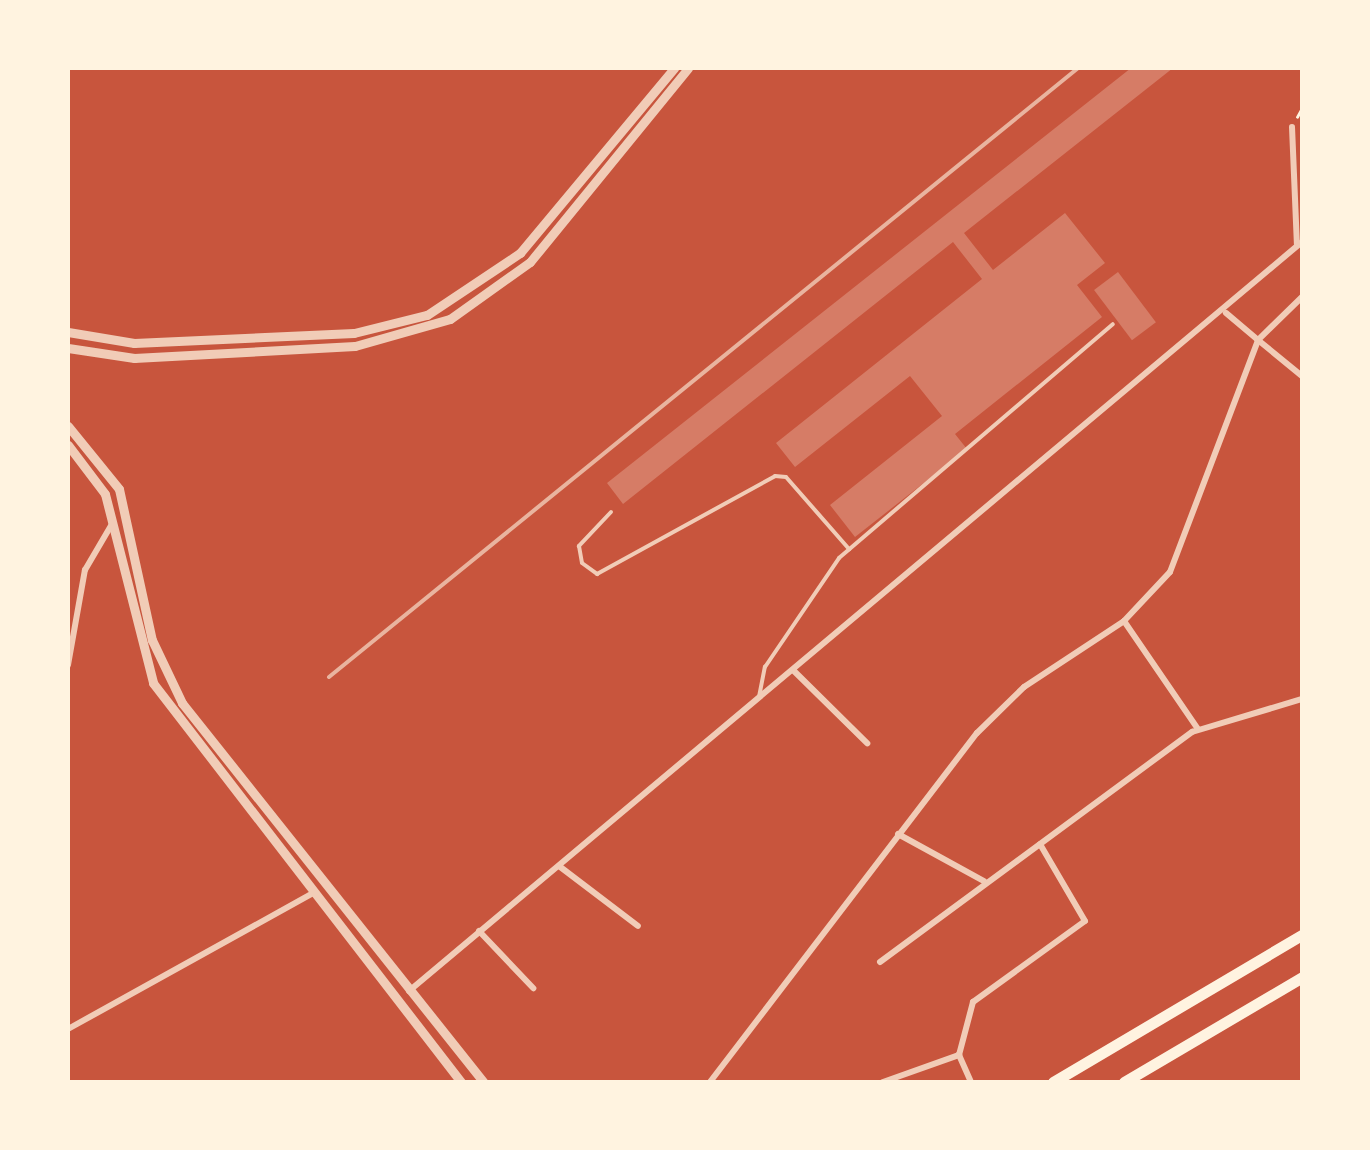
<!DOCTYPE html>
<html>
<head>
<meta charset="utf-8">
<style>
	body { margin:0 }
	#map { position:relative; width:1370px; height:1150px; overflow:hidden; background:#c8553d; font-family:"DM Sans",sans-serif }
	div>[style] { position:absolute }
	.building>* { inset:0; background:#d67c66; transform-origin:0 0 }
	.path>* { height:2.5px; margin:-1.25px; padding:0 1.25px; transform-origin:1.25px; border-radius:1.25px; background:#fff3e0 }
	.service>* { height:4px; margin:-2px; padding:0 2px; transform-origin:2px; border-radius:2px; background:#f1ccb7 }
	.minor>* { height:6px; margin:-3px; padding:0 3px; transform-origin:3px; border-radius:3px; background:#f1ccb7 }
	.tertiary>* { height:9px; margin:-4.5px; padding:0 4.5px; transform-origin:4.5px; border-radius:4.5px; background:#f1ccb7 }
	.primary>* { height:11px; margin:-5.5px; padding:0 5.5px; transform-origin:5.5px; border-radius:5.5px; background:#fff3e0 }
	.rail>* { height:4px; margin:-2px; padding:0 2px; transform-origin:2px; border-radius:2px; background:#e9b49f }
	span { translate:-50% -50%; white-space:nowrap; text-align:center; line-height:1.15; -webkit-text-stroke:8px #fff3e0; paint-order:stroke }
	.frame { position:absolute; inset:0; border:70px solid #fff3e0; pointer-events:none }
</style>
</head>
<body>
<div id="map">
	<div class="building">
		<div style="clip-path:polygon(1131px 68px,1173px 68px,964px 233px,993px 270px,1065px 213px,1105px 263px,1077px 285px,1102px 317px,955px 434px,967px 449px,855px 537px,830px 505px,942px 416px,910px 376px,795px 467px,776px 443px,982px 279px,953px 242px,623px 504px,607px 483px)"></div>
		<div style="left:1118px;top:272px;width:63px;height:30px;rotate:53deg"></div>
	</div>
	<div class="path">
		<div style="left:1297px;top:117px;width:10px;rotate:-61deg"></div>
	</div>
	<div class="service">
		<div style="left:611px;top:512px;width:47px;rotate:133.3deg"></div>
		<div style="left:579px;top:546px;width:17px;rotate:80deg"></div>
		<div style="left:582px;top:563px;width:19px;rotate:36deg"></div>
		<div style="left:597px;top:574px;width:203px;rotate:-28.8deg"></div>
		<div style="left:775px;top:476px;width:11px;rotate:5deg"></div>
		<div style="left:786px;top:477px;width:96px;rotate:48.8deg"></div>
		<div style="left:759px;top:697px;width:31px;rotate:-79deg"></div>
		<div style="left:765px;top:667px;width:132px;rotate:-55.8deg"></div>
		<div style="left:839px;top:558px;width:360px;rotate:-40.5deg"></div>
	</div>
	<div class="minor">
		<div style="left:1292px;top:127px;width:117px;rotate:87.6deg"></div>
		<div style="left:1302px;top:297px;width:62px;rotate:135.7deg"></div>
		<div style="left:1258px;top:340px;width:57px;rotate:39.3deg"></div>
		<div style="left:1124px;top:621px;width:131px;rotate:55.6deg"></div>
		<div style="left:68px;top:665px;width:97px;rotate:-79.9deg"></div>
		<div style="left:85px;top:570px;width:53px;rotate:-59.6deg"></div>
		<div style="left:794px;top:671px;width:103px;rotate:44.6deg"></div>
		<div style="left:898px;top:834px;width:98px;rotate:28.7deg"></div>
		<div style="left:559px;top:866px;width:99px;rotate:37.2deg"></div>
		<div style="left:479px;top:931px;width:79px;rotate:46.5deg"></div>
		<div style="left:880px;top:962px;width:388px;rotate:-36.4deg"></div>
		<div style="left:1192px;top:732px;width:115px;rotate:-16.7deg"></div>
		<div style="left:409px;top:991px;width:1166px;rotate:-39.99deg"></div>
		<div style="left:68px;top:1029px;width:279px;rotate:-29deg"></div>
		<div style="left:710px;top:1082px;width:439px;rotate:-52.6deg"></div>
		<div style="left:977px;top:733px;width:66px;rotate:-44.4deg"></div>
		<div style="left:1024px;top:687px;width:120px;rotate:-33.4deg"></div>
		<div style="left:1124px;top:621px;width:67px;rotate:-46.8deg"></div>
		<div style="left:1170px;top:572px;width:248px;rotate:-69.2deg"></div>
		<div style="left:1258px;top:340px;width:42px;rotate:-139.8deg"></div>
		<div style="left:883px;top:1082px;width:81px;rotate:-19.6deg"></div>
		<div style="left:971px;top:1082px;width:30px;rotate:-114deg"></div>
		<div style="left:959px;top:1055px;width:55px;rotate:-75.2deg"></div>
		<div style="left:973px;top:1002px;width:138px;rotate:-35.9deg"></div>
		<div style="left:1085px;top:921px;width:89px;rotate:-120.3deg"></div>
	</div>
	<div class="tertiary">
		<div style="left:68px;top:332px;width:67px;rotate:9.5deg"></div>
		<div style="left:134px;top:343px;width:220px;rotate:-2.6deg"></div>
		<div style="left:354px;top:333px;width:75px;rotate:-13.9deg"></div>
		<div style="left:427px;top:315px;width:112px;rotate:-33.7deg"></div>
		<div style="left:520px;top:253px;width:241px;rotate:-50.2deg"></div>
		<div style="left:68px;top:348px;width:67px;rotate:8.6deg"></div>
		<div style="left:134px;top:358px;width:221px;rotate:-3.1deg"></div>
		<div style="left:355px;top:346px;width:99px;rotate:-15.9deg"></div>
		<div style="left:450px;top:319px;width:98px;rotate:-35.5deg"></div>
		<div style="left:530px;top:262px;width:250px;rotate:-50.8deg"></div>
		<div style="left:68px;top:426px;width:81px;rotate:51deg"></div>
		<div style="left:119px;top:489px;width:155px;rotate:77.7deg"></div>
		<div style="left:152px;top:640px;width:70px;rotate:64.5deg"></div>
		<div style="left:182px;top:703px;width:484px;rotate:51.5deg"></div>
		<div style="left:68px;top:445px;width:61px;rotate:52.9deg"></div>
		<div style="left:105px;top:494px;width:195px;rotate:75.7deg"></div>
		<div style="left:153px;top:683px;width:504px;rotate:52.33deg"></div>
	</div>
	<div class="primary">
		<div style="left:1053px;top:1082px;width:289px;rotate:-30.6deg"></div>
		<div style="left:1124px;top:1082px;width:207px;rotate:-30.5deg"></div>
	</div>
	<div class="rail">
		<div style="left:329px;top:677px;width:965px;rotate:-39.11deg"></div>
	</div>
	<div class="frame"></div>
</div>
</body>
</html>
